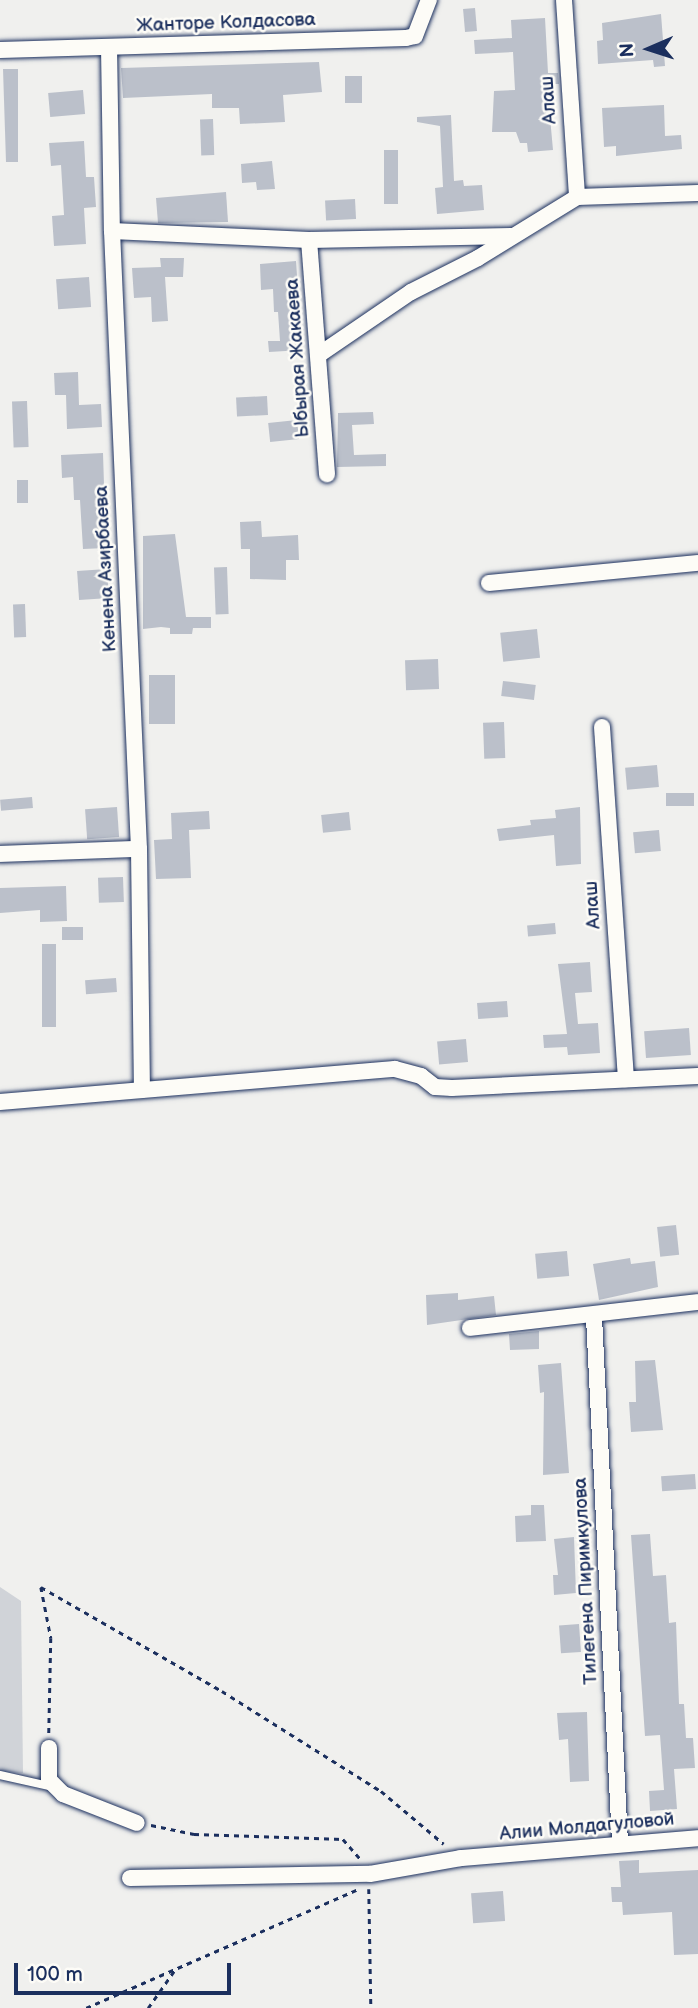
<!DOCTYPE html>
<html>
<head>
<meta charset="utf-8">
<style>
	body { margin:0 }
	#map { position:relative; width:698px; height:2008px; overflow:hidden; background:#f0f0ee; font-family:"Balsamiq Sans",sans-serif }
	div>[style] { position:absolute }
	.green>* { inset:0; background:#d0d3d8 }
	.building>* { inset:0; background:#bbc0ca; transform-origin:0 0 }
	.path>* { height:2.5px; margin-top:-1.25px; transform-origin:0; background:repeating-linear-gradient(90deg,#1b2f5e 0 5px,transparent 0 10px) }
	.roads { filter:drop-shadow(0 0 2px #1b2f5e) drop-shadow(0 0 2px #1b2f5e) }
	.service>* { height:8px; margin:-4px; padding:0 4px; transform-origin:4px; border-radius:4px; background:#fdfcf7 }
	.minor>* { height:16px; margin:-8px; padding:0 8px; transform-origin:8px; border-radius:8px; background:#fdfcf7 }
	span { translate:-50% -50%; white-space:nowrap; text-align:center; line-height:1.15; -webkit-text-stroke:5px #fdfcf7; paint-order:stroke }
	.street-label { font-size:19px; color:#1b2f5e }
	.north { position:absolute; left:614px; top:14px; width:70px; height:70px; -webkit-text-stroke:5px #fdfcf7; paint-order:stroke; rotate:267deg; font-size:19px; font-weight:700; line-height:28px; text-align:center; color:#1b2f5e }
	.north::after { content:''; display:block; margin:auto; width:24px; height:32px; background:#1b2f5e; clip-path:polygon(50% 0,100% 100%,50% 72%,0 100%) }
	.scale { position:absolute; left:14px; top:1963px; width:217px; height:32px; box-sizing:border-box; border:4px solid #1b2f5e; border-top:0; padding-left:9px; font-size:21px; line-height:24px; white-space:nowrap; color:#1b2f5e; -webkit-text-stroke:5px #fdfcf7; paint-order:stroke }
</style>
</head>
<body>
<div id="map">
	<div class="green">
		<div style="clip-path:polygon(0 1587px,21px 1601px,23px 1773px,0 1772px)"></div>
	</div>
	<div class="building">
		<div style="left:475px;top:8px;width:23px;height:12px;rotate:85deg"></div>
		<div style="clip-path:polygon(661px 14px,665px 66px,654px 67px,653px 60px,598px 64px,597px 41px,603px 40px,602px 23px)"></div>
		<div style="clip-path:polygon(545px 18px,548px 73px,558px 73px,559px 84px,547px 84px,553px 150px,528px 152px,527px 143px,520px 143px,516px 132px,492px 132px,494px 91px,515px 90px,513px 52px,475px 54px,474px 40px,512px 38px,511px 20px)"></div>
		<div style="clip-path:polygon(319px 62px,322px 92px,283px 95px,285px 122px,240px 124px,239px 108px,212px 108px,212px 94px,123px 98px,121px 68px)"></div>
		<div style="clip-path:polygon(3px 69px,18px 69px,18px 162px,6px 162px)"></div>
		<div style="left:345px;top:76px;width:17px;height:27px"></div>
		<div style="left:83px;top:90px;width:24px;height:35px;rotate:85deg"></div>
		<div style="clip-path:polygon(664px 105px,665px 136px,681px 135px,682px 149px,616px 156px,616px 146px,604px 147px,602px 108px)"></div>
		<div style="clip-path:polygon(451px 115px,454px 181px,463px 180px,464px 186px,482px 185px,484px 210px,437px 214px,435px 188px,443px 187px,440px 126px,417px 122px,417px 117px)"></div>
		<div style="left:213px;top:119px;width:36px;height:13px;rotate:88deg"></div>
		<div style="clip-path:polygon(84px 141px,86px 177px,94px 177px,96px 207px,84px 208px,86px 244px,54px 246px,52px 216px,64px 215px,61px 165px,51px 166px,49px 143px)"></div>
		<div style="left:384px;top:150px;width:14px;height:54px"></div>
		<div style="clip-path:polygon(272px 161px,275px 189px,257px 190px,256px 182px,242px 183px,241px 164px)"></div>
		<div style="clip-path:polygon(226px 192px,228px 222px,158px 223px,156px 198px)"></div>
		<div style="left:355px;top:199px;width:20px;height:30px;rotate:87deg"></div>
		<div style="clip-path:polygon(160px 258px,184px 258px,183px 277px,165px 277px,168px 321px,152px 322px,151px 297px,134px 298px,132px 268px,161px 267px)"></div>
		<div style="clip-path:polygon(296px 261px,302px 350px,269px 352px,268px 341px,280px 341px,278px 312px,274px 312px,273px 289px,261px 290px,260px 264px)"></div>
		<div style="left:89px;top:277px;width:30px;height:33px;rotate:86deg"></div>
		<div style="clip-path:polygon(78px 372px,79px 405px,101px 404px,102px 427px,67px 429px,66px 395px,55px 395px,54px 373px)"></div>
		<div style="left:267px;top:396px;width:19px;height:31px;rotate:87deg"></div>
		<div style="left:27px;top:401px;width:46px;height:15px;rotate:88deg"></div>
		<div style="clip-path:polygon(373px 412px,374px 424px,352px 425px,354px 455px,386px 454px,386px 466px,337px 467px,338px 413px)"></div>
		<div style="left:297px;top:420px;width:19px;height:29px;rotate:84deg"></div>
		<div style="clip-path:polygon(103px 453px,106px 548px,83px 549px,80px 500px,74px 500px,73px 477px,62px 478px,61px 455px)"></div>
		<div style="left:28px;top:480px;width:23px;height:11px;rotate:90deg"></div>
		<div style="clip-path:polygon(261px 521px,262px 537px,298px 535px,299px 560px,286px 560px,286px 580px,250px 579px,250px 549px,241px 549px,240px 522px)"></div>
		<div style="clip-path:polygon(175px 534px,186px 617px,211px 617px,211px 628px,193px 628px,192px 634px,170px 634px,170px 628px,161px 627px,143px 629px,143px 536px)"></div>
		<div style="left:227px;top:567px;width:47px;height:13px;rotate:88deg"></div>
		<div style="left:107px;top:569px;width:29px;height:30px;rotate:86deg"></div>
		<div style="left:25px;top:604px;width:33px;height:12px;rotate:88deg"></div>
		<div style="left:537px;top:629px;width:29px;height:37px;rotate:84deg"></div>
		<div style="left:438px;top:659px;width:30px;height:33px;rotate:88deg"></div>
		<div style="left:149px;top:675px;width:26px;height:49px"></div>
		<div style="left:503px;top:681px;width:33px;height:15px;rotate:7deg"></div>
		<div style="left:504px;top:722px;width:36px;height:21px;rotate:88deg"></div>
		<div style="left:657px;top:765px;width:22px;height:32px;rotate:85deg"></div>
		<div style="left:694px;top:793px;width:13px;height:28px;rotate:90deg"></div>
		<div style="left:32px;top:797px;width:11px;height:32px;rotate:85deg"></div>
		<div style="left:117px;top:807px;width:30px;height:32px;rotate:86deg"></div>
		<div style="clip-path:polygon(580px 807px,581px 864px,556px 866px,554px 835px,499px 841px,497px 829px,531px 825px,530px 820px,556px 818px,555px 810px)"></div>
		<div style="clip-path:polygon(209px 811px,210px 829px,189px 830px,191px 878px,156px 879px,154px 840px,172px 839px,171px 813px)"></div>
		<div style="left:349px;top:812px;width:18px;height:28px;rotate:84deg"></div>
		<div style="left:659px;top:830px;width:21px;height:26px;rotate:85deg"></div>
		<div style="left:123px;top:877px;width:25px;height:25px;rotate:88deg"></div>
		<div style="clip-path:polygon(66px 886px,67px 921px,40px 922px,40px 910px,0 913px,0 888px)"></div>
		<div style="left:555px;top:923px;width:11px;height:28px;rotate:85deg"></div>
		<div style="left:62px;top:927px;width:21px;height:13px"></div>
		<div style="left:42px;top:944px;width:14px;height:83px"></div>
		<div style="clip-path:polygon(590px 962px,592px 992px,575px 993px,578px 1024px,598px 1023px,600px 1053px,568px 1055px,567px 1047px,544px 1048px,543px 1035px,567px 1034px,558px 964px)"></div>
		<div style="left:116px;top:978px;width:14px;height:31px;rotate:86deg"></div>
		<div style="left:507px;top:1001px;width:16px;height:30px;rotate:86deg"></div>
		<div style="left:689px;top:1028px;width:27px;height:45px;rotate:86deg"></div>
		<div style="left:466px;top:1039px;width:23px;height:29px;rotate:85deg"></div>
		<div style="left:676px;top:1225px;width:30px;height:19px;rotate:84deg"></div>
		<div style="left:567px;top:1251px;width:25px;height:32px;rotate:85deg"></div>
		<div style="clip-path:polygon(630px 1258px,631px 1264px,655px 1261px,658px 1287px,599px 1300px,593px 1264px)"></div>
		<div style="clip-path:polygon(458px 1293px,458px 1300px,494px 1296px,496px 1315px,427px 1325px,426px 1295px)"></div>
		<div style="clip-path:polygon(539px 1331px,539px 1349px,510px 1350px,509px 1334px)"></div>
		<div style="clip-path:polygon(655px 1360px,663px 1430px,631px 1432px,629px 1402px,636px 1402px,635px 1361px)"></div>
		<div style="clip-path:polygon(561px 1363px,569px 1473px,543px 1475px,544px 1392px,540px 1393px,538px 1365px)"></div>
		<div style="left:695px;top:1474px;width:15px;height:34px;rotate:86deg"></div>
		<div style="clip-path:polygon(531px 1505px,544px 1505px,546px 1541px,516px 1542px,515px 1516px,531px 1515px)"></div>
		<div style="clip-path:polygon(650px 1534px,653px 1576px,666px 1575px,669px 1623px,676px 1622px,679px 1704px,684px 1704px,686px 1738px,693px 1738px,695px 1768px,674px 1769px,677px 1809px,650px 1811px,649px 1791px,664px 1790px,660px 1735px,645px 1736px,631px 1535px)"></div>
		<div style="clip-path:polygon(574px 1537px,576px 1593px,554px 1595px,553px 1575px,558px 1575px,554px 1539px)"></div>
		<div style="left:579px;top:1624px;width:28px;height:20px;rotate:86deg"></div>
		<div style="clip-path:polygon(587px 1712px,589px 1781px,570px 1782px,568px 1739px,559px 1740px,557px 1713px)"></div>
		<div style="clip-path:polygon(639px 1860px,639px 1873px,698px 1870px,698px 1954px,674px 1955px,672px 1912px,623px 1915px,622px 1902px,612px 1902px,611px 1887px,621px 1887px,619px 1861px)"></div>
		<div style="left:503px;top:1891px;width:30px;height:32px;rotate:86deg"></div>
	</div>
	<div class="path">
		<div style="left:41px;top:1587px;width:209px;rotate:29.9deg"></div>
		<div style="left:222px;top:1691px;width:188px;rotate:32.2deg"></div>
		<div style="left:381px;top:1791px;width:82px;rotate:40.1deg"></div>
		<div style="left:41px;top:1587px;width:52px;rotate:78.9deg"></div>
		<div style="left:51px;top:1638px;width:95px;rotate:91.2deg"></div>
		<div style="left:151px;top:1825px;width:44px;rotate:11.8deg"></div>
		<div style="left:194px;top:1834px;width:149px;rotate:1.9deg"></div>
		<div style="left:343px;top:1839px;width:28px;rotate:49deg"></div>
		<div style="left:369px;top:1889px;width:119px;rotate:89deg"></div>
		<div style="left:86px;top:2008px;width:295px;rotate:-23.6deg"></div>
		<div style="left:148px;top:2008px;width:45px;rotate:-54.9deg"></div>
	</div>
	<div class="roads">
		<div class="service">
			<div style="left:0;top:1775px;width:54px;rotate:12.8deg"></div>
		</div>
		<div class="minor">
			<div style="left:564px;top:0;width:197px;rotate:86.2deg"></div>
			<div style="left:109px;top:47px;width:184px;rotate:89.1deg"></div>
			<div style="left:112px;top:231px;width:619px;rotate:87.5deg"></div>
			<div style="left:139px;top:849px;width:241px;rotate:89.3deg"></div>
			<div style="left:0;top:50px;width:406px;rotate:-1.7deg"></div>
			<div style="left:406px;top:38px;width:9px;rotate:-13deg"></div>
			<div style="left:415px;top:36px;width:39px;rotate:-69deg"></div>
			<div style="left:112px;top:231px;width:197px;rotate:2.6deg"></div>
			<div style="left:309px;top:240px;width:202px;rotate:-1.1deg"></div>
			<div style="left:309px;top:240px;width:235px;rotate:85.6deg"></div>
			<div style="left:320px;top:354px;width:110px;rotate:-34.3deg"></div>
			<div style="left:411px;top:292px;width:75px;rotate:-26.9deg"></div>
			<div style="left:478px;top:258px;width:116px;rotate:-31.6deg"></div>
			<div style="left:577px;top:197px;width:121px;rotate:-1.9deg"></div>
			<div style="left:489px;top:583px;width:210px;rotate:-5.5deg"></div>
			<div style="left:602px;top:727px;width:353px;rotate:86.1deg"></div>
			<div style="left:0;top:854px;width:139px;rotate:-2.1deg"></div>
			<div style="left:0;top:1102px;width:396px;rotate:-4.8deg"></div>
			<div style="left:395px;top:1069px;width:27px;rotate:15deg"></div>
			<div style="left:421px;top:1076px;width:18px;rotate:38deg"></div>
			<div style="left:435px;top:1087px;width:17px;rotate:3deg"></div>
			<div style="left:452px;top:1088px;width:246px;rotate:-2.8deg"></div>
			<div style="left:594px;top:1317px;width:527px;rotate:87.17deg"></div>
			<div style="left:470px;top:1328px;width:229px;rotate:-6.5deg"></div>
			<div style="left:49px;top:1748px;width:32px;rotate:90deg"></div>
			<div style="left:49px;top:1780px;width:20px;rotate:45deg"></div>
			<div style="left:63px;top:1794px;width:79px;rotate:21.4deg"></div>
			<div style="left:130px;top:1878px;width:240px;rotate:-1deg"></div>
			<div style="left:370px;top:1874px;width:92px;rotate:-10deg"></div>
			<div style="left:461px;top:1858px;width:238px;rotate:-4.8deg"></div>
		</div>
	</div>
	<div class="street-label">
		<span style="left:226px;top:23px;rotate:-2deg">Жанторе Колдасова</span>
		<span style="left:549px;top:100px;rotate:-94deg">Алаш</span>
		<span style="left:298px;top:358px;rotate:-94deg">Ыбырая Жакаева</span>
		<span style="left:106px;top:569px;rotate:-93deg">Кенена Азирбаева</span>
		<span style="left:593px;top:905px;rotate:-94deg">Алаш</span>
		<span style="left:586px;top:1581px;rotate:-93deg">Тилегена Пиримкулова</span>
		<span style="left:587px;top:1827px;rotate:-5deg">Алии Молдагуловой</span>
	</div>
	<div class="north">N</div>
	<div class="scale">100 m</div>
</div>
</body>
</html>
